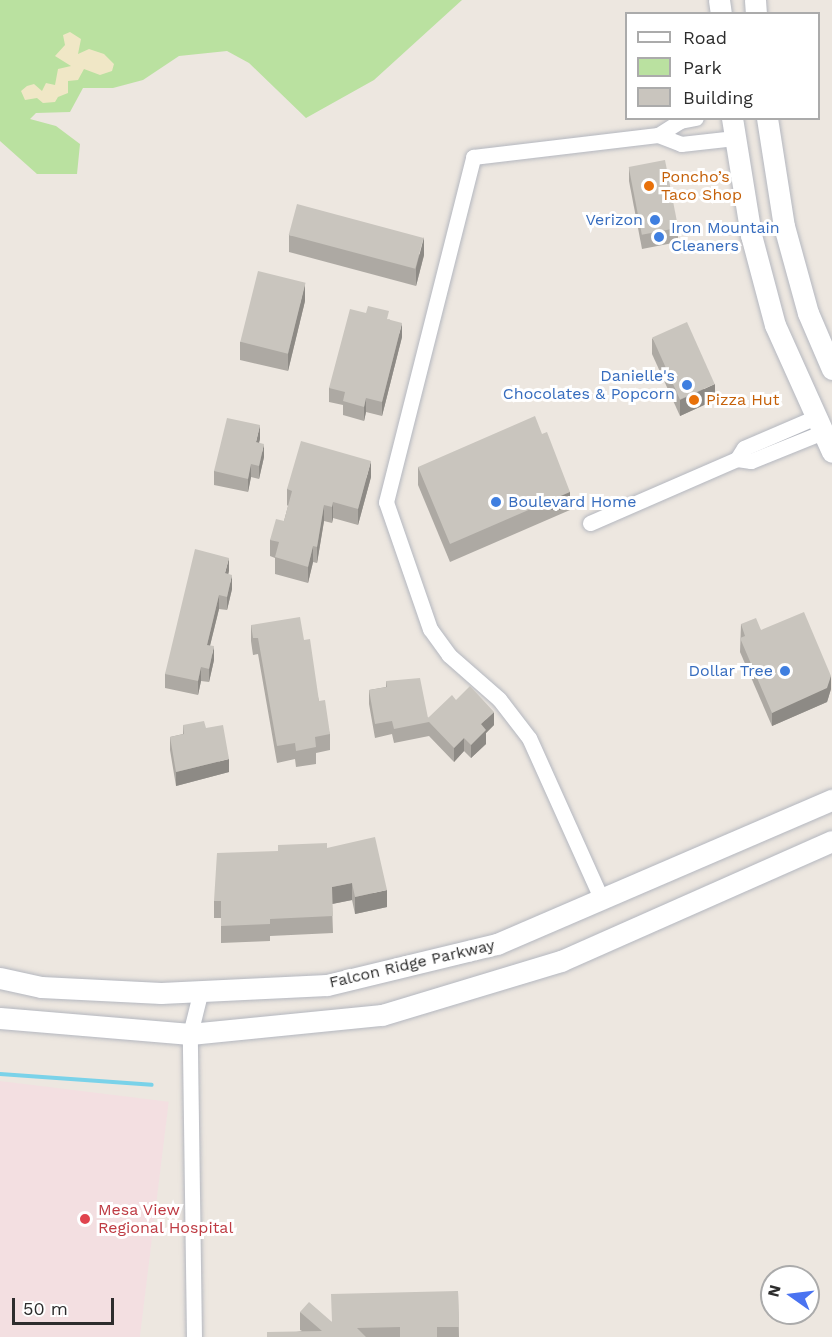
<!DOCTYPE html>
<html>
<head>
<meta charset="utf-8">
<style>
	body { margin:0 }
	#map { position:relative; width:832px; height:1337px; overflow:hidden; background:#ede7e0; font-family:"Work Sans",sans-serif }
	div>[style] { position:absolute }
	.medical>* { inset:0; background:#f3dfe1; transform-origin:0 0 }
	.green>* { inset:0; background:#bae1a0 }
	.sand>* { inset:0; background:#f0e7c6 }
	.stream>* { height:4px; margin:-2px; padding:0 2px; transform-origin:2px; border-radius:2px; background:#7ad2e9 }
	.roads { filter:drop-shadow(0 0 2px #b4b7bf) drop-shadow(0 0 2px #b4b7bf) }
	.street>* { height:15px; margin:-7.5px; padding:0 7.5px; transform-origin:7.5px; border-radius:7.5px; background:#fff }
	.secondary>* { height:21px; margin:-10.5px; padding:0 10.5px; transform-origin:10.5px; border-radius:10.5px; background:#fff }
	.wall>* { inset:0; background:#ada9a3 }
	.shaded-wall>* { inset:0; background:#8d8a85; transform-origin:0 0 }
	.building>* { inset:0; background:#c9c5be; transform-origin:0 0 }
	.dots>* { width:16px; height:16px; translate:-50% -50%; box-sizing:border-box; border:3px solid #fff; border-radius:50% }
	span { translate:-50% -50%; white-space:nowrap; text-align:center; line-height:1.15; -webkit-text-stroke:6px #fff; paint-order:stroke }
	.food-label { font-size:16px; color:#c56008 }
	.left { translate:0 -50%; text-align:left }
	.shop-label { font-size:16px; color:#366cbe }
	.right { translate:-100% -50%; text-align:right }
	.street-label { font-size:16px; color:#2d2d2d }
	.health-label { font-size:16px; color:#be3a42 }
	.legend { position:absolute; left:625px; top:12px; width:195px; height:108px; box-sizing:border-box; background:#fff; border:2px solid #ababab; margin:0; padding:8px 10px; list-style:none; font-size:18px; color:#2d2d2d }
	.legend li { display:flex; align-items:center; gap:12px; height:30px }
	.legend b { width:30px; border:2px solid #ababab }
	.north { position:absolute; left:760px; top:1265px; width:60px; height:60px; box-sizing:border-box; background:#fff; border:2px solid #ababab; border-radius:50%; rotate:284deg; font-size:16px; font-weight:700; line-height:24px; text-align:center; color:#2d2d2d }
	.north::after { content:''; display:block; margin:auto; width:21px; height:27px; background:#4a73f1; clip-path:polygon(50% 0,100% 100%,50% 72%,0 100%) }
	.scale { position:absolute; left:12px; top:1298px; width:102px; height:27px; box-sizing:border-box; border:3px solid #2d2d2d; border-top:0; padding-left:8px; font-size:18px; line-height:21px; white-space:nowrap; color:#2d2d2d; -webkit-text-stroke:4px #fff; paint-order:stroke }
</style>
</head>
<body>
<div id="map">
	<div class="medical">
		<div style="left:0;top:1081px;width:170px;height:256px;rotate:7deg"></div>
	</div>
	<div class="green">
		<div style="clip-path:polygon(0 0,462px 0,374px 80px,306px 118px,249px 63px,227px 51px,179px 56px,143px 80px,113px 88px,83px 88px,70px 112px,36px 113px,30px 119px,56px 126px,80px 144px,77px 174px,37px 174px,0 141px)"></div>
	</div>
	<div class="sand">
		<div style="clip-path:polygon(70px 32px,81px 39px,78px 54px,89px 49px,104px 54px,114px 64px,112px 71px,100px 75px,84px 69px,78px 80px,68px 81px,68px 93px,58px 97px,55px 102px,43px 103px,37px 98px,25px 100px,21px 91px,27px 86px,34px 84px,42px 91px,46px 83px,55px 85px,58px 69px,71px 66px,55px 56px,65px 45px,63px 35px)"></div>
	</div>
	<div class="stream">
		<div style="left:0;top:1074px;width:152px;rotate:4.1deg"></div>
	</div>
	<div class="roads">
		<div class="street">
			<div style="left:658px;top:135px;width:25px;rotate:21deg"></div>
			<div style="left:681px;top:144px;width:54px;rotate:-6.3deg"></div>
			<div style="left:737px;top:459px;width:13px;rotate:-58deg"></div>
			<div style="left:744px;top:448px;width:78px;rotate:-23.3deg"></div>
			<div style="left:590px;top:523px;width:160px;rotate:-23.5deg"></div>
			<div style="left:737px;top:459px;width:14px;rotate:8deg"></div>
			<div style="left:751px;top:461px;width:78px;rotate:-21.9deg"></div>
			<div style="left:601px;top:898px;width:175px;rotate:-114.2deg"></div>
			<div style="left:529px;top:738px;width:49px;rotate:-127.6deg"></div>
			<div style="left:499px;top:699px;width:67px;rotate:-138.7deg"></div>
			<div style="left:449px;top:655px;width:32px;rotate:-126deg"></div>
			<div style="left:430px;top:629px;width:134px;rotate:-109.1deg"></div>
			<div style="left:386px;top:502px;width:356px;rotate:-75.8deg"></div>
			<div style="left:473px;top:157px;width:186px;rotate:-6.8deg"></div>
			<div style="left:658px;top:135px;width:26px;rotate:-32deg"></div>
			<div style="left:680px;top:121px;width:16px;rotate:-11deg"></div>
			<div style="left:194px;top:1337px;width:303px;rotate:-90.8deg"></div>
			<div style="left:190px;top:1034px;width:41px;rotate:-76deg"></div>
		</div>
		<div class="secondary">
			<div style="left:719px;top:0;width:14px;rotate:82deg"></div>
			<div style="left:755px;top:0;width:14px;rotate:86deg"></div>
			<div style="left:732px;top:118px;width:119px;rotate:80.8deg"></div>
			<div style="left:751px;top:235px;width:93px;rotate:75.1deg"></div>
			<div style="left:775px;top:325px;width:139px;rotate:65.8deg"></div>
			<div style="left:767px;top:118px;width:109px;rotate:81.1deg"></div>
			<div style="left:784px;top:226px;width:90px;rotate:74.6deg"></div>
			<div style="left:808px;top:313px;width:61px;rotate:66.8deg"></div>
			<div style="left:0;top:978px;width:42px;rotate:12.4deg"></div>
			<div style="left:41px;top:987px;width:120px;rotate:2.9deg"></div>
			<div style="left:161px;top:993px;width:166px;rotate:-2.8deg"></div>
			<div style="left:327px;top:985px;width:175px;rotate:-13.6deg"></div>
			<div style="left:497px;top:944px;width:365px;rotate:-23.3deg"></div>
			<div style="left:0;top:1018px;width:191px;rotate:4.8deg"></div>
			<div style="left:190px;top:1034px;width:193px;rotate:-5.7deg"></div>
			<div style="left:382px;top:1015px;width:187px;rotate:-16.8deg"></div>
			<div style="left:561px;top:961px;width:296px;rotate:-23.9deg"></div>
		</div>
	</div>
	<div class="wall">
		<div style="clip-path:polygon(629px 167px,678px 228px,678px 242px,642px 249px,629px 181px)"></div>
		<div style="clip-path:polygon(289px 235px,424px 255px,416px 286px,289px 252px)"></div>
		<div style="clip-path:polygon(305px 301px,288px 371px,240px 360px,240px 342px)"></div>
		<div style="clip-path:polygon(389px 319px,402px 337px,382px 416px,366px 412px,364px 421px,343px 415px,343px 405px,329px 402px,329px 388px)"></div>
		<div style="clip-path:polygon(652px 338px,715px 400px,680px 416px,652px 354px)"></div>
		<div style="clip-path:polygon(260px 439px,259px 442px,264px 457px,259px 479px,251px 477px,248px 492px,214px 485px,214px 471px)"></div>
		<div style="clip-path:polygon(418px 467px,570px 510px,450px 562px,418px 485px)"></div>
		<div style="clip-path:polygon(371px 477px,358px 525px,333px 518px,332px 523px,324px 521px,317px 563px,313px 562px,308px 583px,275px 574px,275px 558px,270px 556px,270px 540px,284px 521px,288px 506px,287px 505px,287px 489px)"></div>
		<div style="clip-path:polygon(229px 571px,228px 574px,232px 589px,227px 610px,219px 609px,210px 645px,214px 660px,209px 682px,201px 681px,198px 695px,165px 688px,165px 674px)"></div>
		<div style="clip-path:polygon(741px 624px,761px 630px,831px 689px,827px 702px,772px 726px,740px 652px)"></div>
		<div style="clip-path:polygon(251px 625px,304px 640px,319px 701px,330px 734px,330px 750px,316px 753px,316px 764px,296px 767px,295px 759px,277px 763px,258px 654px,253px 655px,251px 641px)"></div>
		<div style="clip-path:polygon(386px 681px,428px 718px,456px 700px,494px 725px,486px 733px,486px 744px,471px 758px,464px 751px,454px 762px,429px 736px,394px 743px,392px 734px,375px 738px,369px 704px,369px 690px,386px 687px)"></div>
		<div style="clip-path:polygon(183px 725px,229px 772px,176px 786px,170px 750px,170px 737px,183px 734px)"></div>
		<div style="clip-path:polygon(327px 848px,387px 907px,355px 914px,352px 900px,332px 904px,333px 933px,270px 936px,270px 941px,221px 943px,221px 918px,214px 918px,214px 901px,278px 851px)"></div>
		<div style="clip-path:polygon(458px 1291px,459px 1337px,267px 1337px,302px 1331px,300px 1330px,300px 1312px,331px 1322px)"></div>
	</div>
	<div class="shaded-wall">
		<div style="clip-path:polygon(424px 237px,424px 255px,416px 286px,416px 268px)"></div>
		<div style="clip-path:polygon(305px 283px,305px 301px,288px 371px,288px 354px)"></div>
		<div style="clip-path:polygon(402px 323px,402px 337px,382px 416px,382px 402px)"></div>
		<div style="clip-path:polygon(715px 384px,715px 400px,680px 416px,680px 400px)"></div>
		<div style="clip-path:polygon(366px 398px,366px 412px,364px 421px,364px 407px)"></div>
		<div style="clip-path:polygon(260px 425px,260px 439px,256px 455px,256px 442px)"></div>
		<div style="clip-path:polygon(264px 444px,264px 457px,259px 479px,259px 466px)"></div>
		<div style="clip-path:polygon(371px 461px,371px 477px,358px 525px,358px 509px)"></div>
		<div style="clip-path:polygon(251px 464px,251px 477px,248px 492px,248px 479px)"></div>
		<div style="left:570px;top:492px;width:18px;height:131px;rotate:90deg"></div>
		<div style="clip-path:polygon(333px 502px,333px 518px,332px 523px,332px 507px)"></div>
		<div style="clip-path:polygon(324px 505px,324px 521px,317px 563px,317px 547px)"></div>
		<div style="clip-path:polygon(313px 546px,313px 562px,308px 583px,308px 567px)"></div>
		<div style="clip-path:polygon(229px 558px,229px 571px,225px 587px,225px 573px)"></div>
		<div style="clip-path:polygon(232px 575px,232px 589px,227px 610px,227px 597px)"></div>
		<div style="clip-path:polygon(219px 595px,219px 609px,207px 658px,207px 645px)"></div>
		<div style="clip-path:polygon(214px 646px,214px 660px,209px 682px,209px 669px)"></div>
		<div style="clip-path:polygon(201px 667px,201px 681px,198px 695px,198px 681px)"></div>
		<div style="clip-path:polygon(831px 676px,831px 689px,827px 702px,772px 726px,772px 713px)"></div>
		<div style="clip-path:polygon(494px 712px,494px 725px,486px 733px,486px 744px,471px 758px,471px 745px,481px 724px)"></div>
		<div style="clip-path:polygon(464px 738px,464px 751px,454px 762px,454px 748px)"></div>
		<div style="clip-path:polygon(229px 759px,229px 772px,176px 786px,176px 772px)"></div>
		<div style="clip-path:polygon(352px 883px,352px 900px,332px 904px,332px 887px)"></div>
		<div style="clip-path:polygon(387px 890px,387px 907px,355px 914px,355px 897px)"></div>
	</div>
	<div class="building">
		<div style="left:665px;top:160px;width:69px;height:37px;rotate:79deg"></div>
		<div style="left:297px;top:204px;width:131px;height:32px;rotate:15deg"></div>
		<div style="left:258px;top:271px;width:49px;height:73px;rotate:14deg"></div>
		<div style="clip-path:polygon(368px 306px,389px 311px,387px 319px,402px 323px,382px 402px,366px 398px,364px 407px,343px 401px,345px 392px,329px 388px,350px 309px,366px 313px)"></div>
		<div style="left:687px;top:322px;width:68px;height:38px;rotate:66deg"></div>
		<div style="clip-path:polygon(535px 416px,542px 434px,547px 432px,570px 492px,450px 544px,418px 467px)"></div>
		<div style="clip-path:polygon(227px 418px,260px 425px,256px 442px,264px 444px,259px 466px,251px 464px,248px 479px,214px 471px)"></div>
		<div style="clip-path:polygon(301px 441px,371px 461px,358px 509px,333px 502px,332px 507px,324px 505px,317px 547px,313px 546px,308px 567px,275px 557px,279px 542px,270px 540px,276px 519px,284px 521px,292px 491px,287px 489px)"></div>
		<div style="clip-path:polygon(195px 549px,229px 558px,225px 573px,232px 575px,227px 597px,219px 595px,207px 645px,214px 646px,209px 669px,201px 667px,198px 681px,165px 674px)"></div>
		<div style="clip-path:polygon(804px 612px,831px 676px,827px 688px,772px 713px,740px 638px,745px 636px,741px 624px,756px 618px,761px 630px)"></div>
		<div style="clip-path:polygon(300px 617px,304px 640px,310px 639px,319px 701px,325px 700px,330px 734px,315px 737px,316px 747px,296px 751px,295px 743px,277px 746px,258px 638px,253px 638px,251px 625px)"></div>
		<div style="clip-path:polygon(420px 678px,428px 718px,452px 695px,456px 700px,470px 686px,494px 712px,481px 724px,486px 730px,471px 745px,464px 738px,454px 748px,429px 722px,394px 729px,392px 721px,375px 724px,369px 690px,387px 687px,386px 681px)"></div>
		<div style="clip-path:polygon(204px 721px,206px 728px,223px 725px,229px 759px,176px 772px,170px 737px,184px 734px,183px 725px)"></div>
		<div style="clip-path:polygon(375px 837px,387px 890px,355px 897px,352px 883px,332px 887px,333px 916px,270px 919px,270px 924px,221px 926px,221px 901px,214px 901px,217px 853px,278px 851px,278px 845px,327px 843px,327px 848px)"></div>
		<div style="clip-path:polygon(458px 1291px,459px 1327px,437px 1327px,437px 1337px,400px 1337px,400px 1327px,357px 1328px,366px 1337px,267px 1337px,267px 1332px,322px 1331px,300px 1312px,309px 1302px,332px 1322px,331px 1294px)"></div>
	</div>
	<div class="dots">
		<div style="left:649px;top:186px;background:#e8710a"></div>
		<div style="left:655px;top:220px;background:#3f7fe0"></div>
		<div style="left:659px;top:237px;background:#3f7fe0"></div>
		<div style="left:687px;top:385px;background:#3f7fe0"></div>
		<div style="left:694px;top:400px;background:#e8710a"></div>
		<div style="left:496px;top:502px;background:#3f7fe0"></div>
		<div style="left:785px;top:671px;background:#3f7fe0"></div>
		<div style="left:85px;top:1219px;background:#e0444e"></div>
	</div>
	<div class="food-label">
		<span class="left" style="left:661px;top:186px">Poncho’s<br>Taco Shop</span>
		<span class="left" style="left:706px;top:400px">Pizza Hut</span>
	</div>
	<div class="shop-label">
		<span class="right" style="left:643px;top:220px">Verizon</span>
		<span class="left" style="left:671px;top:237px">Iron Mountain<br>Cleaners</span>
		<span class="right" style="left:675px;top:385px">Danielle's<br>Chocolates &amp; Popcorn</span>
		<span class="left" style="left:508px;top:502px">Boulevard Home</span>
		<span class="right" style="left:773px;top:671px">Dollar Tree</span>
	</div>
	<div class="street-label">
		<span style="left:412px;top:964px;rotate:-13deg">Falcon Ridge Parkway</span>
	</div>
	<div class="health-label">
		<span class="left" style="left:98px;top:1219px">Mesa View<br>Regional Hospital</span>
	</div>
	<ul class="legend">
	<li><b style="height:8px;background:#fff"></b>Road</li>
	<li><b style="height:16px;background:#bae1a0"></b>Park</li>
	<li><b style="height:16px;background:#c9c5be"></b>Building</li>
	</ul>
	<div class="north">N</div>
	<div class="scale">50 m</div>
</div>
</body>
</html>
